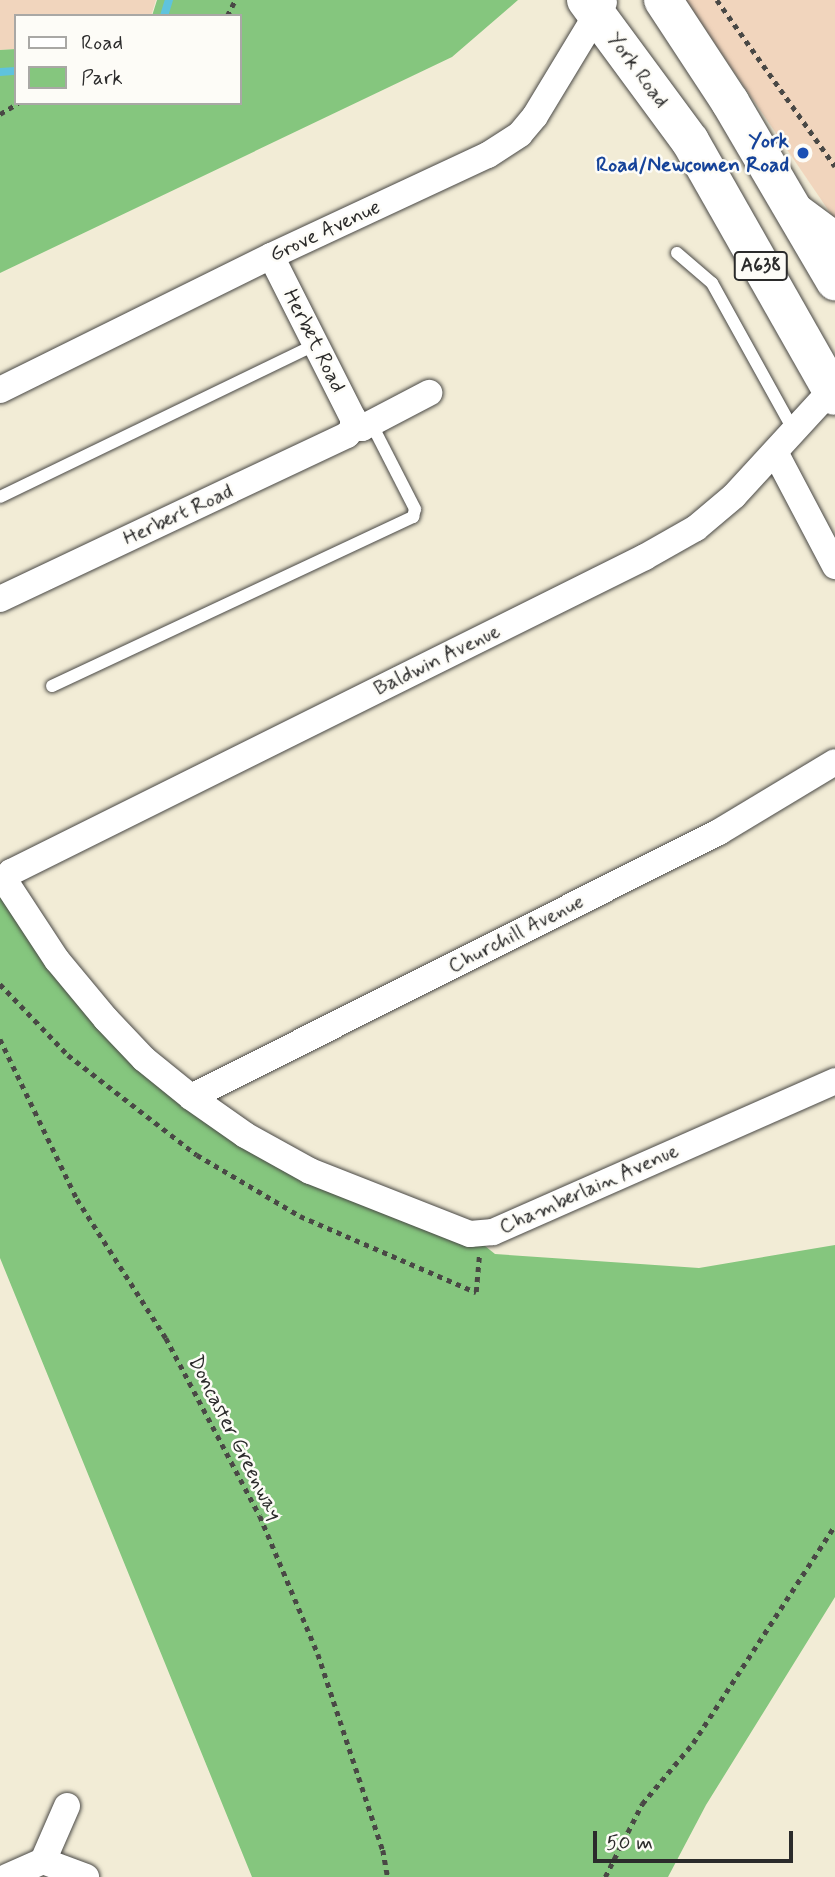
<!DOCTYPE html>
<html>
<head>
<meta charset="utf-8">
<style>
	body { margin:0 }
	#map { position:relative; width:835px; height:1877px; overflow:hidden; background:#f2ecd6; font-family:Mynerve,sans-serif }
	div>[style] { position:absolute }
	.built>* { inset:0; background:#f1d5bd }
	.green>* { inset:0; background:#85c67e }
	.stream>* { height:8px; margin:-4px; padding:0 4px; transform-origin:4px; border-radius:4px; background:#5fc3dd }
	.path>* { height:4.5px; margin-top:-2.25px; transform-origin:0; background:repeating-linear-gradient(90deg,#494845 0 5px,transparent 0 10px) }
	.roads { filter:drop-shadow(0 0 2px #494845) drop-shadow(0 0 2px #494845) }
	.lane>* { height:12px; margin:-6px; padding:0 6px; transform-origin:6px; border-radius:6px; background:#fff }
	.street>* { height:26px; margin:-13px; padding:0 13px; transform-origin:13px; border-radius:13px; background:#fff }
	.highway>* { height:38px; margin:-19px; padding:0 19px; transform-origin:19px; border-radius:19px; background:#fff }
	.dots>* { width:19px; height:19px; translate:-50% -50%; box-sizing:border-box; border:4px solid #fdfcf7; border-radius:50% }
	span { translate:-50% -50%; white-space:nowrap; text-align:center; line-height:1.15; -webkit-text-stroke:5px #fdfcf7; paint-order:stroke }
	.shield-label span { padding:2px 5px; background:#fdfcf7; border:2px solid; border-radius:5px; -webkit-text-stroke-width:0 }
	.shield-label { font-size:19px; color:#2b2b2b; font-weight:700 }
	.street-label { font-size:21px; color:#2b2b2b }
	.transit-label { font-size:21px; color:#164399; font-weight:700 }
	.right { translate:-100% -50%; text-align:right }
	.legend { position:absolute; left:14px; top:14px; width:228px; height:91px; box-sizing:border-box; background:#fdfcf7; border:2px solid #a9a8a5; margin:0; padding:9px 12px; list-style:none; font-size:21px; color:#2b2b2b }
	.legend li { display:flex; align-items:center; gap:14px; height:35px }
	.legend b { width:35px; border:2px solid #a9a8a5 }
	.scale { position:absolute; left:593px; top:1831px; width:200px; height:32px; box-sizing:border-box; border:4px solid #2b2b2b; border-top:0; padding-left:9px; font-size:21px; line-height:24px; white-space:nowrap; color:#2b2b2b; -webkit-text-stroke:5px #fdfcf7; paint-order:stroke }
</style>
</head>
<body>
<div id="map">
	<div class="built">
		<div style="clip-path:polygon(0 0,156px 0,151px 16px,16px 16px,16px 49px,0 50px)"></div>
		<div style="clip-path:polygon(686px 0,835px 0,835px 220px,724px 57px)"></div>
	</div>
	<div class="green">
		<div style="clip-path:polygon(157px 0,518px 0,452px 57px,0 273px,0 50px,16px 49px,16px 103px,240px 103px,240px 16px,152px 16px)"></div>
		<div style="clip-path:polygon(0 890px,191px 1097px,245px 1135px,470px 1234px,495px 1254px,699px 1268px,835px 1245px,835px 1597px,706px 1805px,668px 1877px,252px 1877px,0 1258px)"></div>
	</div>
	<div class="stream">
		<div style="left:164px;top:16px;width:17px;rotate:-73deg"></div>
		<div style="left:0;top:72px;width:16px;rotate:-4deg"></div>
	</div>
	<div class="path">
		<div style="left:717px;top:0;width:204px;rotate:54.6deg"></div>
		<div style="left:227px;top:16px;width:18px;rotate:-63deg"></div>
		<div style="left:131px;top:103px;width:3px"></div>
		<div style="left:0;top:114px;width:21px;rotate:-31deg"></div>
		<div style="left:0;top:984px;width:98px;rotate:46.2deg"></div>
		<div style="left:68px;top:1055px;width:163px;rotate:37.8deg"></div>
		<div style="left:197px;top:1155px;width:120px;rotate:30.6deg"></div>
		<div style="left:300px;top:1216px;width:192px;rotate:23.4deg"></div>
		<div style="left:476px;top:1292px;width:36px;rotate:-85deg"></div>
		<div style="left:0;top:1039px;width:178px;rotate:64.3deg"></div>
		<div style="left:77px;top:1199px;width:165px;rotate:57.4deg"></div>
		<div style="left:166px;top:1338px;width:201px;rotate:62.2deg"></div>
		<div style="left:260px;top:1516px;width:150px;rotate:67.2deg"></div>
		<div style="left:318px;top:1654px;width:206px;rotate:71.7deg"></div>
		<div style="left:383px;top:1850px;width:27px;rotate:80deg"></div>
		<div style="left:605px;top:1877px;width:82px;rotate:-63.1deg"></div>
		<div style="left:642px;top:1804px;width:80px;rotate:-50.1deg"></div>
		<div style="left:693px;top:1743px;width:260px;rotate:-56.9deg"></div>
	</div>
	<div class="roads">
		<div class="lane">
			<div style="left:677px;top:253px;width:46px;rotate:40.6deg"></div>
			<div style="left:712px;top:283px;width:169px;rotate:61deg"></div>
			<div style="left:0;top:497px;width:351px;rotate:-25.8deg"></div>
			<div style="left:52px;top:686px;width:399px;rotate:-25.1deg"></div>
			<div style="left:413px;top:517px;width:8px;rotate:-76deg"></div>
			<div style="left:415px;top:509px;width:97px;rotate:-117.1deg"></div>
		</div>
		<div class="street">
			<div style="left:797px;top:206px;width:47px;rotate:36.4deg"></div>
			<div style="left:271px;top:256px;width:182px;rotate:63.2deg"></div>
			<div style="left:353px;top:418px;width:10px;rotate:90deg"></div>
			<div style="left:835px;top:386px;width:149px;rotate:132.6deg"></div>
			<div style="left:734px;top:496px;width:50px;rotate:139.9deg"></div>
			<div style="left:696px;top:528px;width:59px;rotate:150.4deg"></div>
			<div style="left:645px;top:557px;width:708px;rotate:153.58deg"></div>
			<div style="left:11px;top:872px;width:8px;rotate:130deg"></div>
			<div style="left:6px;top:878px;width:6px;rotate:81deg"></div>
			<div style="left:7px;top:884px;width:91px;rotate:56.7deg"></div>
			<div style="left:57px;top:960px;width:77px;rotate:50.3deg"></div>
			<div style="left:106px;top:1019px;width:55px;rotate:46.5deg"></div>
			<div style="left:144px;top:1059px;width:60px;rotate:39deg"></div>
			<div style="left:191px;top:1097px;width:66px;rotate:35.1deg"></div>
			<div style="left:245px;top:1135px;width:74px;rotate:29deg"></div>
			<div style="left:310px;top:1171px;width:172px;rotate:21.5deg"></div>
			<div style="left:470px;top:1234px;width:23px;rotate:-5deg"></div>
			<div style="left:493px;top:1232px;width:374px;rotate:-23.8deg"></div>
			<div style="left:0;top:390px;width:302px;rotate:-26.3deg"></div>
			<div style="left:271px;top:256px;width:239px;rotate:-25deg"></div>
			<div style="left:488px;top:155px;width:38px;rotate:-33deg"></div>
			<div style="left:520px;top:134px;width:23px;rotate:-50deg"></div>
			<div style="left:535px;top:116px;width:133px;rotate:-58.8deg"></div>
			<div style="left:353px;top:428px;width:9px"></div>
			<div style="left:362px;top:428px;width:76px;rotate:-27.6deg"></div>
			<div style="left:775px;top:452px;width:129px;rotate:62.2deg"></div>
			<div style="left:0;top:599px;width:384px;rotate:-25.3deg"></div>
			<div style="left:347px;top:435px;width:9px;rotate:-49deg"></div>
			<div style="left:191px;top:1097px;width:591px;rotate:-26.65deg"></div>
			<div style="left:719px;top:832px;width:135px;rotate:-31.1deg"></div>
			<div style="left:67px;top:1806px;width:60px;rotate:113.6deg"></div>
			<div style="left:43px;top:1861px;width:46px;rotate:20.4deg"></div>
			<div style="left:7px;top:1877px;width:39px;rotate:-24deg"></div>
		</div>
		<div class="highway">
			<div style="left:586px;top:0;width:175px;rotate:53.6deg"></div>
			<div style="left:690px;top:141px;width:293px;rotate:60.4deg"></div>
			<div style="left:663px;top:0;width:122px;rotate:56.7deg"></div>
			<div style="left:730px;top:102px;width:208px;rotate:59.6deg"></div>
		</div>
	</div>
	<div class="dots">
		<div style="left:803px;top:153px;background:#1a4fb4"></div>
	</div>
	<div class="shield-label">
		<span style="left:761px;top:266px">A638</span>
	</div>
	<div class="street-label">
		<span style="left:638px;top:70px;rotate:54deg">York Road</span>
		<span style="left:325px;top:231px;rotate:-25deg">Grove Avenue</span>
		<span style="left:314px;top:341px;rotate:63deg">Herbet Road</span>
		<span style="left:178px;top:515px;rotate:-25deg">Herbert Road</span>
		<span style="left:437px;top:660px;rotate:-26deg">Baldwin Avenue</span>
		<span style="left:516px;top:934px;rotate:-27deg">Churchill Avenue</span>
		<span style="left:589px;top:1189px;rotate:-24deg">Chamberlain Avenue</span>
		<span style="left:235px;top:1438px;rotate:63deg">Doncaster Greenway</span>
	</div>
	<div class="transit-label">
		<span class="right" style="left:789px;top:153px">York<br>Road/Newcomen Road</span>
	</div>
	<ul class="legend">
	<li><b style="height:9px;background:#fff"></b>Road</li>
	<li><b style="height:19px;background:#85c67e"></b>Park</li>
	</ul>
	<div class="scale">50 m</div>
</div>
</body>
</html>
